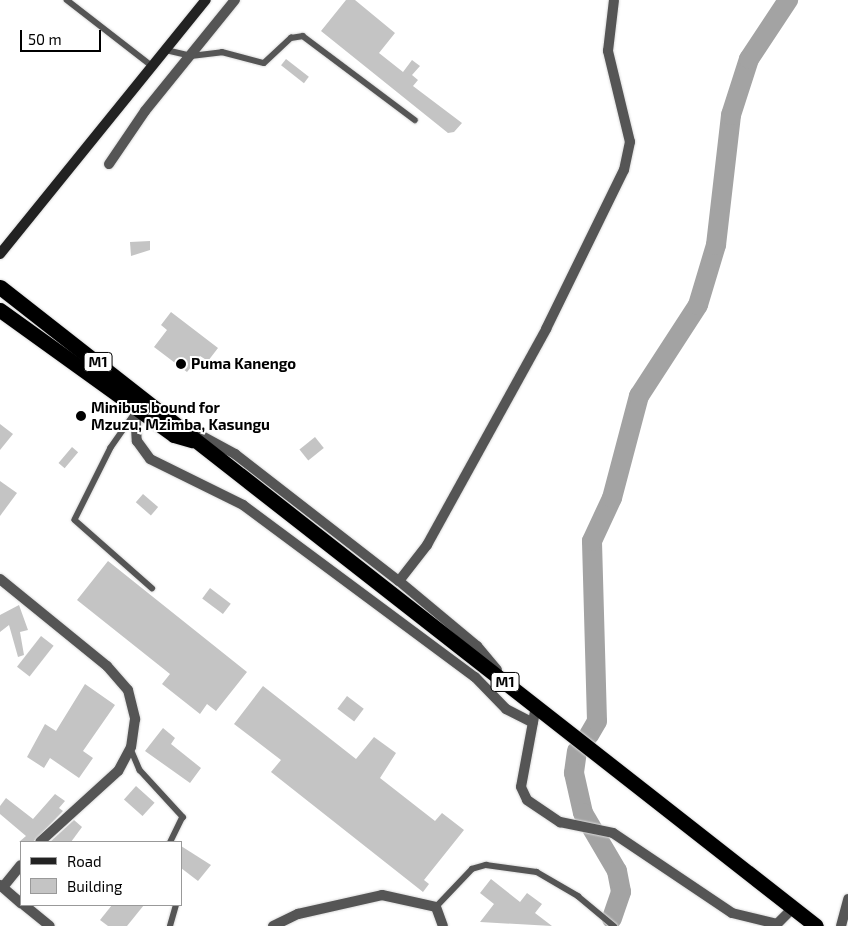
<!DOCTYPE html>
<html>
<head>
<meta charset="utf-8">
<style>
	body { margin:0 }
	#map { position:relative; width:848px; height:926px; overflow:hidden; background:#fff; font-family:"Exo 2",sans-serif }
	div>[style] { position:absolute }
	.river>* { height:20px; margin:-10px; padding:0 10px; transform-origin:10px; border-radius:10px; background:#a3a3a3 }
	.building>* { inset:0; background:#c4c4c4; transform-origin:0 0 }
	.roads { filter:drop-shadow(0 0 1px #dbdbdb) drop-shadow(0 0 1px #dbdbdb) }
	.lane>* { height:5.5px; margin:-2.75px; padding:0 2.75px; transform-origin:2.75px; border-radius:2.75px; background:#555 }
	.street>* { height:10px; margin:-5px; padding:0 5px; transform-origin:5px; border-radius:5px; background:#555 }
	.secondary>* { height:10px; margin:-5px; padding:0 5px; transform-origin:5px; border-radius:5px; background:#222 }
	.highway>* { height:15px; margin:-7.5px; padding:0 7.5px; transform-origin:7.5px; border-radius:7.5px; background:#000 }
	.dots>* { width:14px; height:14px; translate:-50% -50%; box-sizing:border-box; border:2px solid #fff; border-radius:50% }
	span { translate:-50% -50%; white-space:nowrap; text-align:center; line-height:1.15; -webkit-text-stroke:4px #fff; paint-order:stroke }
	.shield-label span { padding:1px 4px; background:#fff; border:1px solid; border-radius:4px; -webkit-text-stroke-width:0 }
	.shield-label { font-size:14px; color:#000; font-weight:700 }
	.poi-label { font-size:15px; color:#000; font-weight:700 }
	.left { translate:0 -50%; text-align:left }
	.legend { position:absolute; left:20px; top:841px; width:162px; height:65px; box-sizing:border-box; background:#fff; border:1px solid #999; margin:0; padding:6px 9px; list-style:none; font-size:15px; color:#000 }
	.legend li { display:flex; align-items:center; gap:10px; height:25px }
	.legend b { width:25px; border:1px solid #999 }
	.scale { position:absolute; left:20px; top:30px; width:81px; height:22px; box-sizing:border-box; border:2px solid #000; border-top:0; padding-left:6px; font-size:15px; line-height:18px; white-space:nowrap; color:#000; -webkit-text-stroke:4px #fff; paint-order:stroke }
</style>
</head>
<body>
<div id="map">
	<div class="river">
		<div style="left:589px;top:735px;width:16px;rotate:-60deg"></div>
		<div style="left:597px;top:721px;width:180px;rotate:-91.6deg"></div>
		<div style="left:592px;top:541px;width:47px;rotate:-65.1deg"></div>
		<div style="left:612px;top:498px;width:106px;rotate:-75.2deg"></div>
		<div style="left:639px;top:396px;width:108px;rotate:-57deg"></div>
		<div style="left:698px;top:305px;width:63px;rotate:-73.3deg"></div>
		<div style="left:716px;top:245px;width:131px;rotate:-83.4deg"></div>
		<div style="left:731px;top:115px;width:59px;rotate:-72.2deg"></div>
		<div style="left:749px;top:59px;width:71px;rotate:-56.5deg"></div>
		<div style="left:577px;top:751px;width:22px;rotate:98deg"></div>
		<div style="left:574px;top:773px;width:41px;rotate:77.3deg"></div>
		<div style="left:583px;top:813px;width:67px;rotate:59.6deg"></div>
		<div style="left:617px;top:871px;width:21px;rotate:79deg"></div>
		<div style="left:621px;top:892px;width:28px;rotate:109deg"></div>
	</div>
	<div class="building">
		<div style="clip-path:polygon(346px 0,355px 0,395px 33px,379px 53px,403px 72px,412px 60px,420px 66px,412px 75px,418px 80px,413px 86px,462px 123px,454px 132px,448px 133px,321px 31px)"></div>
		<div style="left:286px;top:59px;width:29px;height:8px;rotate:38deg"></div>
		<div style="clip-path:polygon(150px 241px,150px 250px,131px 256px,130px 242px)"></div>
		<div style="clip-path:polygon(171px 312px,218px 348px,208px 361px,200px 356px,187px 372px,154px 347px,167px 330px,161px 325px)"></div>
		<div style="clip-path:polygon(0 424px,13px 434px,0 450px)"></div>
		<div style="left:315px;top:437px;width:14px;height:20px;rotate:51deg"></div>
		<div style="left:72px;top:447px;width:8px;height:21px;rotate:40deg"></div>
		<div style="clip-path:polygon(0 481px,17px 493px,0 516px)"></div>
		<div style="left:143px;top:494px;width:20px;height:11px;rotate:41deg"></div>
		<div style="clip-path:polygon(108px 561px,247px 672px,216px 711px,207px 704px,200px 714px,162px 684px,170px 674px,77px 600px)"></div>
		<div style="left:210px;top:588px;width:26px;height:13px;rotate:37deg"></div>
		<div style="clip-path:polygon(19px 605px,28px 630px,20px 632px,24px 655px,18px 657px,9px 625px,0 632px,0 615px)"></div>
		<div style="left:41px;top:636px;width:16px;height:39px;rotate:38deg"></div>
		<div style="clip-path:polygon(85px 684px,115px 705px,83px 751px,93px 758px,79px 778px,50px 758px,44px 768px,27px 757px,45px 724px,56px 731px)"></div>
		<div style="clip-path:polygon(263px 686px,356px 759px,374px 737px,396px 753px,380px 778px,435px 821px,442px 813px,464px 830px,424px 880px,429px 884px,423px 892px,271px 772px,281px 760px,234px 724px)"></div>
		<div style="left:347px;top:696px;width:21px;height:16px;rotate:37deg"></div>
		<div style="clip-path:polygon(163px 728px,175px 738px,171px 744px,201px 768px,190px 783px,145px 751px)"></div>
		<div style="left:136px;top:786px;width:25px;height:18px;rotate:42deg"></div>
		<div style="clip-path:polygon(55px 794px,65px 801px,59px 808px,63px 811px,33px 842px,19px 842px,26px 836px,0 814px,0 806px,6px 798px,33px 819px)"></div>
		<div style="clip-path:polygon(74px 820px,82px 827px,71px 842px,50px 842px)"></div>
		<div style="clip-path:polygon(181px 846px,211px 865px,198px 881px,181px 868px)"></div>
		<div style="clip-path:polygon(491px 879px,520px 902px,527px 893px,542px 904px,535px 913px,552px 926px,480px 922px,494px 904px,480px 893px)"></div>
		<div style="clip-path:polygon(112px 905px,144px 905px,127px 926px,108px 926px,100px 920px)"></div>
	</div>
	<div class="roads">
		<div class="lane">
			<div style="left:67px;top:0;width:108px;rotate:37.8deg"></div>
			<div style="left:166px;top:50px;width:26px;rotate:13deg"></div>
			<div style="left:191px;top:56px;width:31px;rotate:-7deg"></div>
			<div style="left:222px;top:52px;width:43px;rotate:14.7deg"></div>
			<div style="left:264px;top:63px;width:37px;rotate:-43deg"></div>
			<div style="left:291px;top:38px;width:12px;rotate:-9deg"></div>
			<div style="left:303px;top:36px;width:140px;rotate:36.9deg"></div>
			<div style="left:134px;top:415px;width:40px;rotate:124.9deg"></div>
			<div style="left:111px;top:448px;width:80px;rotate:116.6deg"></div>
			<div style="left:75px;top:520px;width:103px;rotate:41.4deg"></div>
			<div style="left:131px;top:749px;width:23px;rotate:67deg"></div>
			<div style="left:140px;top:770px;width:64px;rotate:47.5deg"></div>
			<div style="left:183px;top:817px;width:28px;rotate:116deg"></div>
			<div style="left:436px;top:907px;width:52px;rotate:-46.5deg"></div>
			<div style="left:472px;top:869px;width:15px;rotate:-16deg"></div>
			<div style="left:486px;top:865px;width:51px;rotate:7.8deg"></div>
			<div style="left:537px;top:872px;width:48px;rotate:30.3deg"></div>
			<div style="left:578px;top:896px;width:47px;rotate:39.8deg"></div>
			<div style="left:170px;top:926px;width:22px;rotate:-74deg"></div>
		</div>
		<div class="street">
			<div style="left:109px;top:164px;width:64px;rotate:-55.8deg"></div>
			<div style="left:145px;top:111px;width:143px;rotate:-51deg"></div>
			<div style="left:135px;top:408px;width:33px;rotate:87deg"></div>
			<div style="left:137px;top:441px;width:22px;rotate:54deg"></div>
			<div style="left:150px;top:459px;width:104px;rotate:26.3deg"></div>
			<div style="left:243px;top:505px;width:289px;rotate:36.6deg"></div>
			<div style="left:475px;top:677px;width:45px;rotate:45.9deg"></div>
			<div style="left:506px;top:709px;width:30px;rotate:27deg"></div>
			<div style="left:187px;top:428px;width:55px;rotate:28.4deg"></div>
			<div style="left:235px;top:454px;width:207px;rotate:37.8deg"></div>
			<div style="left:399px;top:581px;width:102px;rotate:39.8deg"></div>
			<div style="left:477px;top:646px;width:31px;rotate:50deg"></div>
			<div style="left:0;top:579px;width:138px;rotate:39.1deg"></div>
			<div style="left:107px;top:666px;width:32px;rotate:49deg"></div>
			<div style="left:128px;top:690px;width:30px;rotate:76deg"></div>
			<div style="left:135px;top:719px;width:28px;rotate:98deg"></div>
			<div style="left:131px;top:747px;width:27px;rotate:118deg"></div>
			<div style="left:118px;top:771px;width:105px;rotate:137.7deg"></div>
			<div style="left:399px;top:581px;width:46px;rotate:-52.1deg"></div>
			<div style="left:427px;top:545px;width:247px;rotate:-61.1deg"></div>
			<div style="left:546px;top:329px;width:177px;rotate:-63.9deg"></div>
			<div style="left:624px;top:170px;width:29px;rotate:-78deg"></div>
			<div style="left:630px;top:142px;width:94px;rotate:-103.6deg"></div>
			<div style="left:608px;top:51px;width:51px;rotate:-83.3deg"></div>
			<div style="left:536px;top:706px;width:82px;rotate:100.5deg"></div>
			<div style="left:521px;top:787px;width:14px;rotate:65deg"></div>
			<div style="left:527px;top:800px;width:40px;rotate:34deg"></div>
			<div style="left:560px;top:822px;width:54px;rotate:11.7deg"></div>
			<div style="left:613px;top:833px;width:143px;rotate:33.9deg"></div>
			<div style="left:732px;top:913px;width:46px;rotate:13.7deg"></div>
			<div style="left:0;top:885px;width:28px;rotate:41deg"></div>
			<div style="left:3px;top:887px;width:28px;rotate:-51deg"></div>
			<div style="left:24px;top:905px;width:33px;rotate:39deg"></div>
			<div style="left:273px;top:926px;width:28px;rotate:-26deg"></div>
			<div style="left:298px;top:914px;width:86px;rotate:-12.7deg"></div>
			<div style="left:382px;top:895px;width:55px;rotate:12.5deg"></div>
			<div style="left:436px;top:907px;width:20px;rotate:70deg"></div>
			<div style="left:775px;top:926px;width:25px;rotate:-45deg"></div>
			<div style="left:841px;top:926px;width:28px;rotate:-75deg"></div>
		</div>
		<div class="secondary">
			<div style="left:0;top:254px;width:327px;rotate:-51deg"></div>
		</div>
		<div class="highway">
			<div style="left:0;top:287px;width:1036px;rotate:38.06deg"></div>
			<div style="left:0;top:310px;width:214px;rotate:35.7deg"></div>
			<div style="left:174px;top:435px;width:19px;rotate:16deg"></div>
		</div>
	</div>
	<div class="dots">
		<div style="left:181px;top:364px;background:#000"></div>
		<div style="left:81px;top:416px;background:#000"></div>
	</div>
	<div class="shield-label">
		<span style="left:98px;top:362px">M1</span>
		<span style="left:505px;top:682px">M1</span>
	</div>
	<div class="poi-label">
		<span class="left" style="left:191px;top:364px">Puma Kanengo</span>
		<span class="left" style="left:91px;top:416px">Minibus bound for<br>Mzuzu, Mzimba, Kasungu</span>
	</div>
	<ul class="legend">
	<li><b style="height:6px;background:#222"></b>Road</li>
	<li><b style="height:14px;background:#c4c4c4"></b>Building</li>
	</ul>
	<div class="scale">50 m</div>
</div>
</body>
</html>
